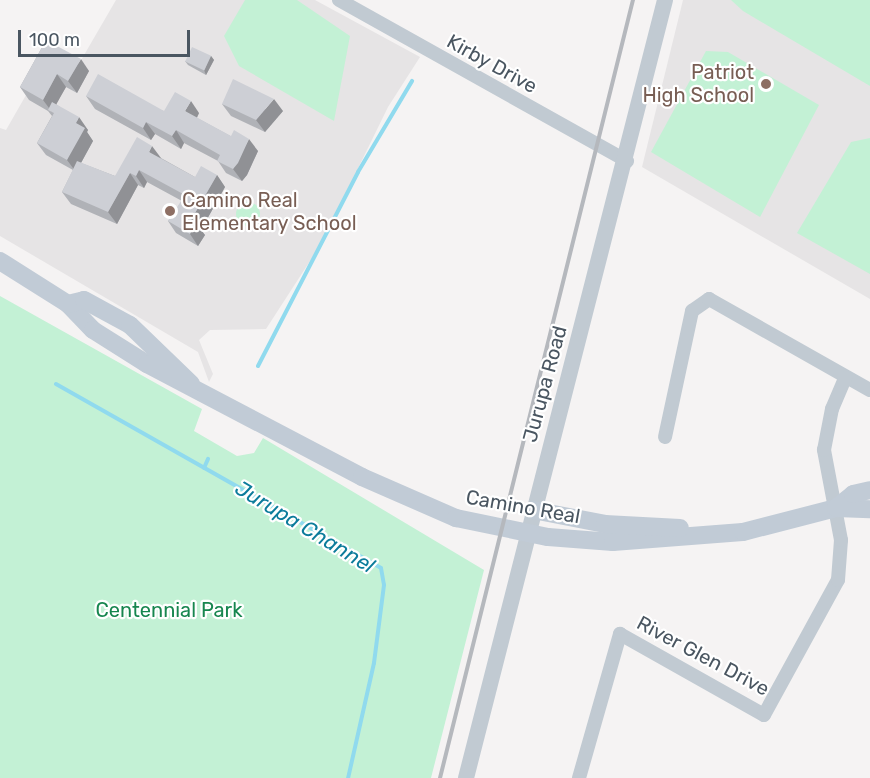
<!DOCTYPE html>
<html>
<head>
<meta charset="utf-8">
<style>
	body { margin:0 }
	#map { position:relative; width:870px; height:778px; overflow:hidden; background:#f5f3f3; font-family:Rubik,sans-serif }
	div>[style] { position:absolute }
	.education>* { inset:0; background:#e6e4e5 }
	.green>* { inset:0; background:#c3f1d5 }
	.round { border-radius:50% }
	.stream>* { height:4px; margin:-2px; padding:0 2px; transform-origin:2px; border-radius:2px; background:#90daee }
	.minor>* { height:14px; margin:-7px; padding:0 7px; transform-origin:7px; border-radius:7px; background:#c1cad2 }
	.tertiary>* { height:16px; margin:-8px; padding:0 8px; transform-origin:8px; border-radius:8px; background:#c1cad2 }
	.secondary>* { height:18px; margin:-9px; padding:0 9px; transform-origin:9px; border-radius:9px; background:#c1cbd6 }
	.rail>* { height:4px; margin:-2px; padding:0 2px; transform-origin:2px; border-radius:2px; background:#b5b8bd }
	.wall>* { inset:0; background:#b0b2b7 }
	.shaded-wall>* { inset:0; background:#909195 }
	.building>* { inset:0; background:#cdcfd5; transform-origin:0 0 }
	.dots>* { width:16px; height:16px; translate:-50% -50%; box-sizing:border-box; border:3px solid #fff; border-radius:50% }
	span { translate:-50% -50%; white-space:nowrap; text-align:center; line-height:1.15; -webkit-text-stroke:4.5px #fff; paint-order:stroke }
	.street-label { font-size:20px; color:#4a5661 }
	.education-label { font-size:20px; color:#785e54 }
	.right { translate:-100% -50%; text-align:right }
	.left { translate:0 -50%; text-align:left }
	.park-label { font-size:20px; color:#17864f }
	.water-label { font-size:21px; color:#0c7c9b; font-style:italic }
	.scale { position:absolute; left:18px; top:30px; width:172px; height:27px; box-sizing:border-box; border:3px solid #4a5661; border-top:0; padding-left:8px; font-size:18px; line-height:21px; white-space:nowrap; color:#4a5661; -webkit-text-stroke:4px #fff; paint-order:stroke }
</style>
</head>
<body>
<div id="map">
	<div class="education">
		<div style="clip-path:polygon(116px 0,315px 0,420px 57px,388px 107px,321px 244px,266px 329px,210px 330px,199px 340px,213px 374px,209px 382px,198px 352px,0 236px,0 128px,6px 130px,53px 48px,80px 62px)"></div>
		<div style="clip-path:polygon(683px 0,870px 0,870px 299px,642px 167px)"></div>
	</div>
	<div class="green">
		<div style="clip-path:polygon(245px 0,297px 0,350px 36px,334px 121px,239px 66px,224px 36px)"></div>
		<div style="clip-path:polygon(731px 0,870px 0,870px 86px,743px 11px)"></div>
		<div style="clip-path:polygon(706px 51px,728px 52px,819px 105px,760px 217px,651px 152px)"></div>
		<div style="clip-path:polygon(870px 138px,870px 274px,797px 233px,851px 142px)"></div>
		<div class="round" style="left:236px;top:202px;width:24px;height:24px"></div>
		<div style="clip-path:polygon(0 296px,202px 409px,194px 431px,237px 456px,254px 453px,263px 438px,484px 570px,431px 778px,0 778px)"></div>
	</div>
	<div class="stream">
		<div style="left:258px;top:366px;width:218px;rotate:-62.7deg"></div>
		<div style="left:358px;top:172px;width:106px;rotate:-59.3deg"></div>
		<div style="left:56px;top:384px;width:373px;rotate:29.5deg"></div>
		<div style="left:381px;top:568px;width:17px;rotate:80deg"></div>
		<div style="left:384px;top:585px;width:79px;rotate:97.3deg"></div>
		<div style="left:374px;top:663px;width:118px;rotate:102.7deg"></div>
		<div style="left:204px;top:468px;width:10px;rotate:-66deg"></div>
	</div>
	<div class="minor">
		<div style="left:339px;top:0;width:330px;rotate:29.2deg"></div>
		<div style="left:665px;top:437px;width:129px;rotate:-77.9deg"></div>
		<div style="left:692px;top:311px;width:21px;rotate:-35deg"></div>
		<div style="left:709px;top:299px;width:185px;rotate:29.5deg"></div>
		<div style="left:579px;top:778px;width:150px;rotate:-74.1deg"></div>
		<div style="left:620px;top:634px;width:165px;rotate:29.4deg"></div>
		<div style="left:764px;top:715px;width:154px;rotate:-61.3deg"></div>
		<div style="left:838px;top:580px;width:40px;rotate:-85.7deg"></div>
		<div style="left:841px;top:540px;width:92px;rotate:-100.7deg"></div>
		<div style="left:824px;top:450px;width:42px;rotate:-79deg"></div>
		<div style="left:832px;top:409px;width:34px;rotate:-67deg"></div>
	</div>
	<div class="tertiary">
		<div style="left:466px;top:778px;width:803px;rotate:-75.65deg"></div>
	</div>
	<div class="secondary">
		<div style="left:0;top:261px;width:80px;rotate:32.3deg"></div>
		<div style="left:68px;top:304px;width:36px;rotate:46deg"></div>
		<div style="left:93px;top:330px;width:64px;rotate:32.2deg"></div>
		<div style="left:147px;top:364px;width:243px;rotate:27.7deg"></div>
		<div style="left:362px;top:477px;width:103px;rotate:23.6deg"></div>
		<div style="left:456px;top:518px;width:94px;rotate:11.7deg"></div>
		<div style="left:548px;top:537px;width:65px;rotate:4.4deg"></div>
		<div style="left:613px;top:542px;width:130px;rotate:-4.4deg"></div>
		<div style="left:743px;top:532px;width:96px;rotate:-14.5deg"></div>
		<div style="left:836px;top:508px;width:34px;rotate:2deg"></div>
		<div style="left:68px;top:304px;width:16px;rotate:-14deg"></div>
		<div style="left:84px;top:300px;width:52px;rotate:28.5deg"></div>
		<div style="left:130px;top:325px;width:85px;rotate:44deg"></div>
		<div style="left:836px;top:508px;width:22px;rotate:-39deg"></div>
		<div style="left:853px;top:494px;width:17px;rotate:-13deg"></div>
		<div style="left:533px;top:510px;width:73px;rotate:11deg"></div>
		<div style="left:605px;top:524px;width:75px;rotate:3.1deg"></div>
	</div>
	<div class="rail">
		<div style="left:440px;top:778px;width:802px;rotate:-76.07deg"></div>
	</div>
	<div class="wall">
		<div style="clip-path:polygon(46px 40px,89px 71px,77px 93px,66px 87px,56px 104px,88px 130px,87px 132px,93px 141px,81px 163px,115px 176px,161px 158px,195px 177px,217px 175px,225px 187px,201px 230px,205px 235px,198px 246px,176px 233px,168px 221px,182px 201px,147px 182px,144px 188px,138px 185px,117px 224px,71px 204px,62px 192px,73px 170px,46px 155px,37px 143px,52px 116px,48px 111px,29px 100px,20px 87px)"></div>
		<div style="clip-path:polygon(211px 56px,214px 60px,206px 75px,188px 65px,185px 61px)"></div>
		<div style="clip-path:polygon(86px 96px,164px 111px,199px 113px,197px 118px,258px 151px,247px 175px,242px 181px,226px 173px,218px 161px,184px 143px,181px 149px,155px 134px,151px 140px,95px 109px)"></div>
		<div style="clip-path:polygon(222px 104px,283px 111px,265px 132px,231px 116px)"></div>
	</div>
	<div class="shaded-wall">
		<div style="clip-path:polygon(211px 56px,214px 60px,206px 75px,204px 70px)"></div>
		<div style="clip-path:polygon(81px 59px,89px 71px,77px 93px,68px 81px)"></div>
		<div style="clip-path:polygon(57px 74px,66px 87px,52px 112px,43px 100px)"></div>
		<div style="clip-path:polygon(274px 99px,283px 111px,265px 132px,256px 120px)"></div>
		<div style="clip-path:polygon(191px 101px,199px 113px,194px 123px,185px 111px)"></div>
		<div style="clip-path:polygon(79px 117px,88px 130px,87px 132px,93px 141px,76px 172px,67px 160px,76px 123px)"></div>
		<div style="clip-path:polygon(146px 122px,155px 134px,151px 140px,143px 128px)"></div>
		<div style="clip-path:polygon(176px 130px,184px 143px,181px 149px,172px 136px)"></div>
		<div style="clip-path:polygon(249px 139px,258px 151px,247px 175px,242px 181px,233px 169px)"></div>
		<div style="clip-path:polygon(152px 146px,161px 158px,157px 164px,149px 152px)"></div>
		<div style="clip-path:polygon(139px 170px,147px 182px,144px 188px,136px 176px)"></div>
		<div style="clip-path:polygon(130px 173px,138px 185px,117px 224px,108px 212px)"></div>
		<div style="clip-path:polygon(217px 175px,225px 187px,201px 230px,205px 235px,198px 246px,190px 234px,191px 220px)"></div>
	</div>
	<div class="building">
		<div style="clip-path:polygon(46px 40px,81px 59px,68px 81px,57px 74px,43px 100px,20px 87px)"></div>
		<div style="left:192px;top:47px;width:21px;height:16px;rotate:25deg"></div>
		<div style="clip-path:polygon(98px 74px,164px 111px,175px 92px,191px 101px,185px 111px,231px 136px,234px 130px,249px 139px,238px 163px,233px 169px,217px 161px,220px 155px,176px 130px,172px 136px,146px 122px,143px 128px,86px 96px)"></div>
		<div style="clip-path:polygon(233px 79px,274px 99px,256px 120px,222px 104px)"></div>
		<div style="clip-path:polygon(52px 102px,79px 117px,76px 123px,85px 128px,67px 160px,37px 143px,54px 113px,48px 110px)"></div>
		<div style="clip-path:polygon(137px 137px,152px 146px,149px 152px,195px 177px,201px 166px,217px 175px,191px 220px,196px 223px,190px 234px,168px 221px,185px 195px,139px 170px,136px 176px,130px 173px,108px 212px,62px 192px,77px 161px,115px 176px)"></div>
	</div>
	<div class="dots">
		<div style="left:766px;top:84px;background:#8d6e63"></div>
		<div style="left:170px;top:211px;background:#8d6e63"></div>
	</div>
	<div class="street-label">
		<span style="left:492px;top:64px;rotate:29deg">Kirby Drive</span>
		<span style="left:545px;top:384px;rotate:-75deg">Jurupa Road</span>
		<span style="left:523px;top:507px;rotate:10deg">Camino Real</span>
		<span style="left:703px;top:656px;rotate:28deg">River Glen Drive</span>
	</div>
	<div class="education-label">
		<span class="right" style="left:754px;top:84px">Patriot<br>High School</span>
		<span class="left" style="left:182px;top:212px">Camino Real<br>Elementary School</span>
	</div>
	<div class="park-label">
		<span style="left:169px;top:610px">Centennial Park</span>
	</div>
	<div class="water-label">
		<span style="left:305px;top:527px;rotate:31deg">Jurupa Channel</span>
	</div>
	<div class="scale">100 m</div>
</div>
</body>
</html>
